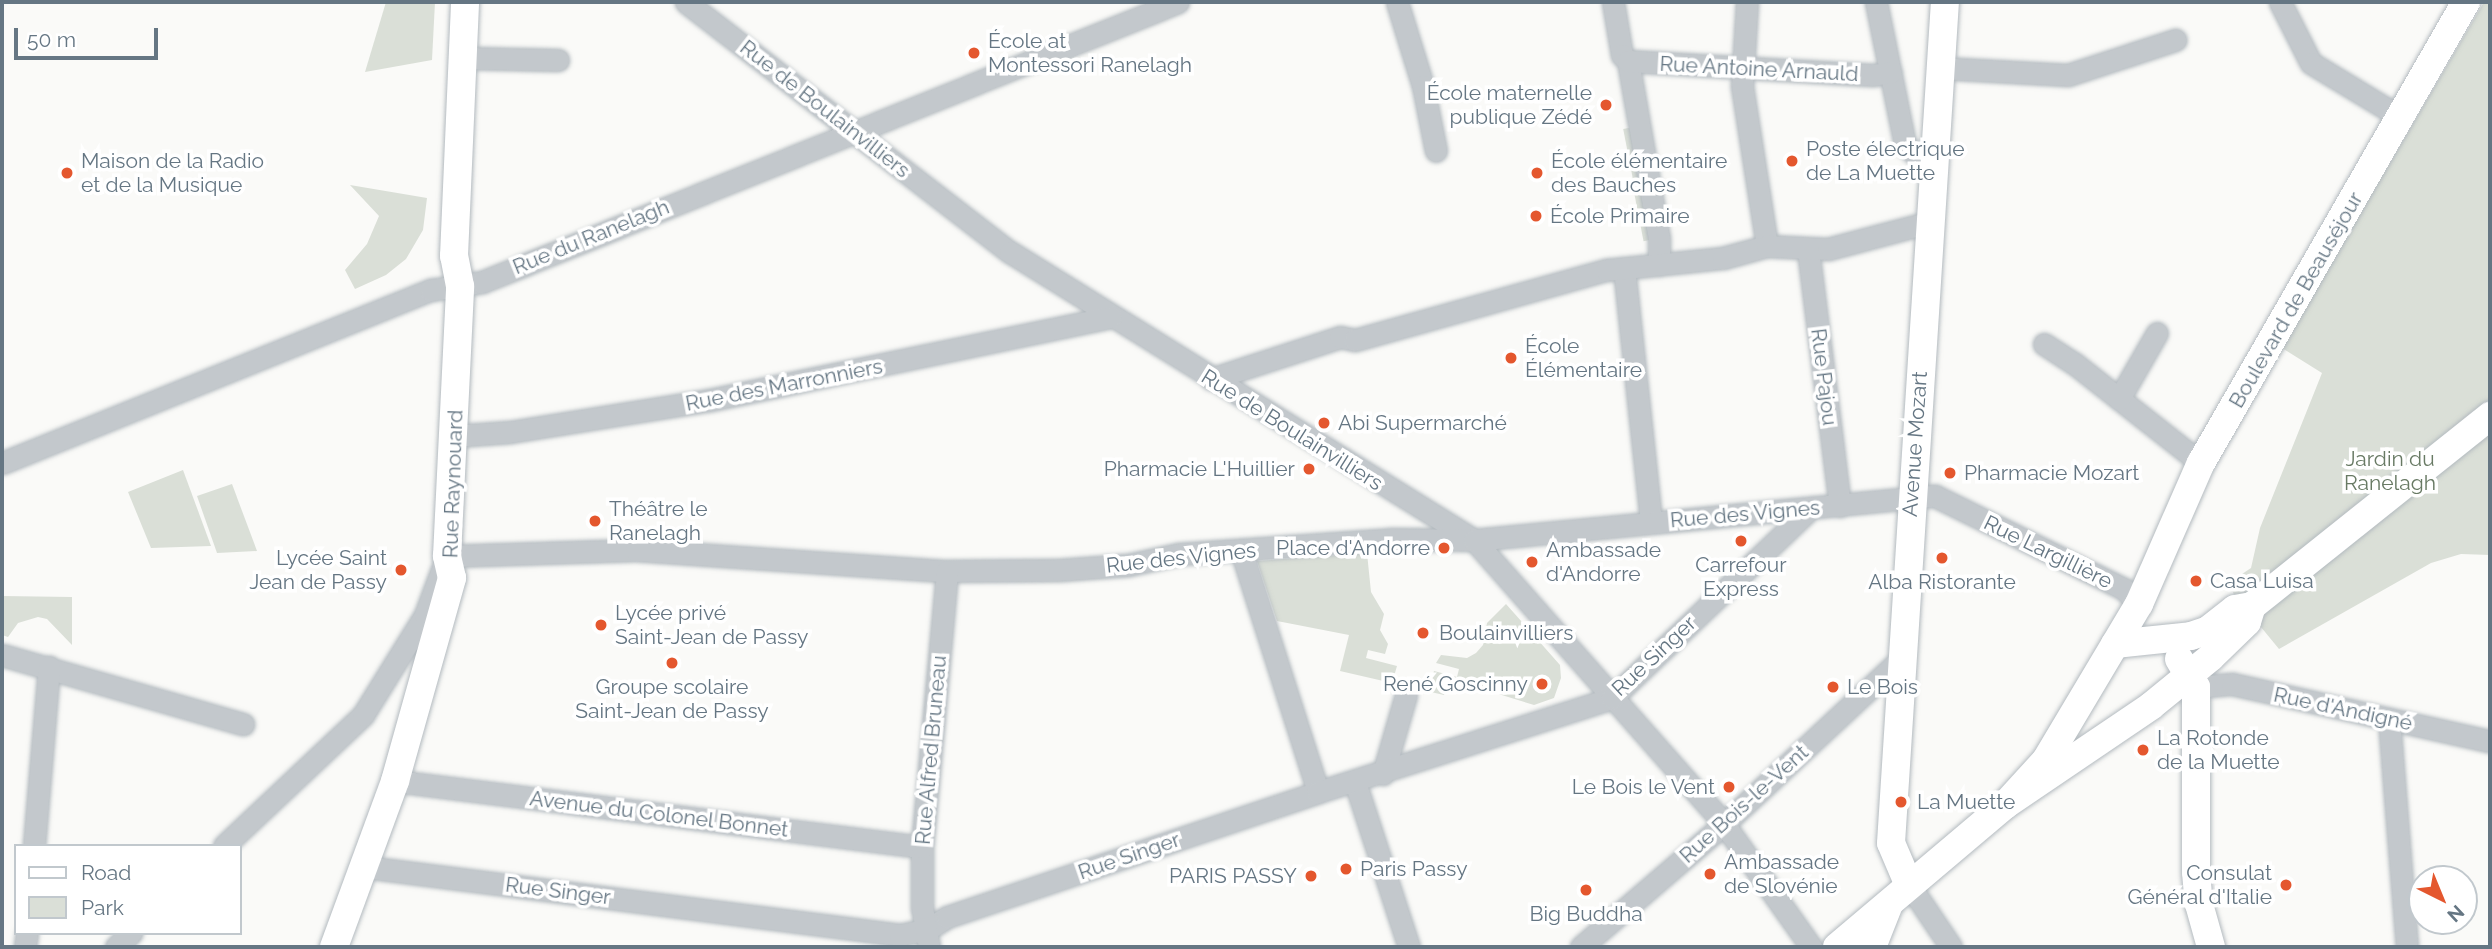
<!DOCTYPE html>
<html>
<head>
<meta charset="utf-8">
<style>
	body { margin:0 }
	#map { position:relative; width:2492px; height:949px; overflow:hidden; background:#fafaf8; font-family:Raleway,sans-serif }
	div>[style] { position:absolute }
	.green>* { inset:0; background:#dadfd7; transform-origin:0 0 }
	.roads { filter:drop-shadow(0 0 2px #b3babf) drop-shadow(0 0 2px #b3babf) }
	.street>* { height:21px; margin:-10.5px; padding:0 10.5px; transform-origin:10.5px; border-radius:10.5px; background:#c3c8cc }
	.secondary>* { height:28px; margin:-14px; padding:0 14px; transform-origin:14px; border-radius:14px; background:#fff }
	.dots>* { width:19px; height:19px; translate:-50% -50%; box-sizing:border-box; border:4px solid #fff; border-radius:50% }
	span { translate:-50% -50%; white-space:nowrap; text-align:center; line-height:1.15; -webkit-text-stroke:7px #fff; paint-order:stroke }
	.poi-label { font-size:21px; color:#657683 }
	.left { translate:0 -50%; text-align:left }
	.right { translate:-100% -50%; text-align:right }
	.street-label { font-size:21px; color:#657683 }
	.park-label { font-size:21px; color:#687a64 }
	.frame { position:absolute; inset:0; border:4px solid #657683; pointer-events:none }
	.legend { position:absolute; left:14px; top:844px; width:228px; height:91px; box-sizing:border-box; background:#fff; border:2px solid #c1c8cd; margin:0; padding:9px 12px; list-style:none; font-size:21px; color:#657683 }
	.legend li { display:flex; align-items:center; gap:14px; height:35px }
	.legend b { width:35px; border:2px solid #c1c8cd }
	.north { position:absolute; left:2408px; top:865px; width:70px; height:70px; box-sizing:border-box; background:#fff; border:2px solid #c1c8cd; border-radius:50%; rotate:137deg; font-size:19px; font-weight:700; line-height:28px; text-align:center; color:#657683 }
	.north::after { content:''; display:block; margin:auto; width:24px; height:32px; background:#e4572e; clip-path:polygon(50% 0,100% 100%,50% 72%,0 100%) }
	.scale { position:absolute; left:14px; top:28px; width:144px; height:32px; box-sizing:border-box; border:4px solid #657683; border-top:0; padding-left:9px; font-size:21px; line-height:24px; white-space:nowrap; color:#657683; -webkit-text-stroke:5px #fff; paint-order:stroke }
</style>
</head>
<body>
<div id="map">
	<div class="green">
		<div style="clip-path:polygon(386px 2px,435px 2px,432px 60px,365px 72px)"></div>
		<div style="clip-path:polygon(2484px 2px,2490px 2px,2490px 555px,2461px 554px,2431px 563px,2279px 649px,2233px 593px,2239px 576px,2251px 568px,2260px 528px,2322px 373px,2282px 348px)"></div>
		<div style="left:1634px;top:127px;width:54px;height:11px;rotate:79deg"></div>
		<div style="clip-path:polygon(350px 185px,427px 198px,423px 230px,406px 259px,386px 275px,355px 289px,345px 270px,367px 244px,379px 216px)"></div>
		<div style="left:1645px;top:191px;width:49px;height:11px;rotate:79deg"></div>
		<div style="clip-path:polygon(183px 470px,211px 546px,151px 548px,128px 492px)"></div>
		<div style="clip-path:polygon(232px 484px,257px 551px,217px 553px,197px 496px)"></div>
		<div style="clip-path:polygon(1367px 553px,1371px 592px,1384px 614px,1380px 630px,1388px 644px,1385px 654px,1368px 650px,1366px 658px,1397px 666px,1392px 683px,1340px 671px,1349px 635px,1277px 621px,1257px 561px)"></div>
		<div style="clip-path:polygon(2px 596px,72px 597px,72px 645px,47px 619px,38px 617px,18px 623px,8px 637px,2px 635px)"></div>
		<div style="clip-path:polygon(1506px 604px,1560px 665px,1561px 678px,1554px 698px,1534px 705px,1450px 679px,1444px 695px,1422px 690px,1427px 674px,1433px 675px,1434px 671px,1457px 677px,1459px 669px,1436px 663px,1441px 655px,1467px 658px,1476px 653px,1483px 645px,1487px 623px)"></div>
	</div>
	<div class="roads">
		<div class="street">
			<div style="left:686px;top:2px;width:409px;rotate:37.7deg"></div>
			<div style="left:1010px;top:252px;width:546px;rotate:31.83deg"></div>
			<div style="left:1474px;top:540px;width:378px;rotate:48.6deg"></div>
			<div style="left:1724px;top:824px;width:151px;rotate:54.7deg"></div>
			<div style="left:1397px;top:2px;width:88px;rotate:72.8deg"></div>
			<div style="left:1423px;top:86px;width:66px;rotate:78.7deg"></div>
			<div style="left:1613px;top:2px;width:54px;rotate:80.4deg"></div>
			<div style="left:1622px;top:55px;width:8px;rotate:45deg"></div>
			<div style="left:1628px;top:61px;width:180px;rotate:80.1deg"></div>
			<div style="left:1659px;top:238px;width:27px;rotate:90deg"></div>
			<div style="left:1747px;top:2px;width:84px;rotate:93.4deg"></div>
			<div style="left:1742px;top:86px;width:162px;rotate:81.1deg"></div>
			<div style="left:1876px;top:2px;width:146px;rotate:78.5deg"></div>
			<div style="left:1905px;top:145px;width:37px;rotate:41deg"></div>
			<div style="left:2280px;top:2px;width:68px;rotate:63.1deg"></div>
			<div style="left:2311px;top:63px;width:104px;rotate:31.2deg"></div>
			<div style="left:464px;top:58px;width:94px;rotate:1.2deg"></div>
			<div style="left:1628px;top:61px;width:245px;rotate:3.3deg"></div>
			<div style="left:1873px;top:75px;width:18px;rotate:-9deg"></div>
			<div style="left:1940px;top:68px;width:128px;rotate:3.1deg"></div>
			<div style="left:2068px;top:75px;width:113px;rotate:-18.1deg"></div>
			<div style="left:1808px;top:249px;width:259px;rotate:82.9deg"></div>
			<div style="left:1624px;top:268px;width:255px;rotate:83.9deg"></div>
			<div style="left:2044px;top:344px;width:37px;rotate:33deg"></div>
			<div style="left:2075px;top:364px;width:160px;rotate:38.2deg"></div>
			<div style="left:1211px;top:379px;width:136px;rotate:-18deg"></div>
			<div style="left:1340px;top:337px;width:15px;rotate:11deg"></div>
			<div style="left:1355px;top:340px;width:261px;rotate:-15.6deg"></div>
			<div style="left:1606px;top:270px;width:118px;rotate:-5.9deg"></div>
			<div style="left:1723px;top:258px;width:46px;rotate:-15.3deg"></div>
			<div style="left:1767px;top:246px;width:61px;rotate:2.8deg"></div>
			<div style="left:1828px;top:249px;width:106px;rotate:-14.8deg"></div>
			<div style="left:2119px;top:399px;width:76px;rotate:-60.1deg"></div>
			<div style="left:454px;top:436px;width:56px;rotate:-4.1deg"></div>
			<div style="left:510px;top:432px;width:203px;rotate:-9.1deg"></div>
			<div style="left:710px;top:400px;width:409px;rotate:-11.7deg"></div>
			<div style="left:2px;top:463px;width:463px;rotate:-22deg"></div>
			<div style="left:431px;top:290px;width:52px;rotate:-8.9deg"></div>
			<div style="left:482px;top:282px;width:750px;rotate:-21.91deg"></div>
			<div style="left:1241px;top:550px;width:254px;rotate:72.3deg"></div>
			<div style="left:2px;top:655px;width:251px;rotate:16deg"></div>
			<div style="left:2196px;top:687px;width:36px;rotate:-5deg"></div>
			<div style="left:2232px;top:684px;width:264px;rotate:12.5deg"></div>
			<div style="left:2389px;top:719px;width:229px;rotate:85.5deg"></div>
			<div style="left:1383px;top:774px;width:82px;rotate:-73.8deg"></div>
			<div style="left:395px;top:781px;width:531px;rotate:7.14deg"></div>
			<div style="left:1355px;top:782px;width:174px;rotate:71.9deg"></div>
			<div style="left:34px;top:846px;width:180px;rotate:-85.2deg"></div>
			<div style="left:224px;top:846px;width:191px;rotate:-43.3deg"></div>
			<div style="left:363px;top:715px;width:118px;rotate:-58.2deg"></div>
			<div style="left:425px;top:615px;width:63px;rotate:-69.6deg"></div>
			<div style="left:447px;top:556px;width:189px;rotate:-1.8deg"></div>
			<div style="left:636px;top:550px;width:312px;rotate:3.9deg"></div>
			<div style="left:947px;top:571px;width:112px;rotate:-0.5deg"></div>
			<div style="left:1059px;top:570px;width:69px;rotate:-4.1deg"></div>
			<div style="left:1128px;top:565px;width:52px;rotate:-12.2deg"></div>
			<div style="left:1179px;top:554px;width:213px;rotate:-4deg"></div>
			<div style="left:1391px;top:539px;width:83px;rotate:0.7deg"></div>
			<div style="left:1474px;top:540px;width:463px;rotate:-5.5deg"></div>
			<div style="left:1935px;top:496px;width:211px;rotate:26.2deg"></div>
			<div style="left:2124px;top:589px;width:21px;rotate:45deg"></div>
			<div style="left:365px;top:867px;width:539px;rotate:7.24deg"></div>
			<div style="left:900px;top:935px;width:29px;rotate:-12deg"></div>
			<div style="left:928px;top:929px;width:22px;rotate:-32deg"></div>
			<div style="left:947px;top:917px;width:391px;rotate:-18.6deg"></div>
			<div style="left:1318px;top:792px;width:309px;rotate:-17.7deg"></div>
			<div style="left:1612px;top:698px;width:275px;rotate:-43.7deg"></div>
			<div style="left:1908px;top:883px;width:77px;rotate:56.1deg"></div>
			<div style="left:25px;top:947px;width:14px;rotate:-82deg"></div>
			<div style="left:116px;top:947px;width:21px;rotate:-43deg"></div>
			<div style="left:929px;top:947px;width:40px;rotate:-100deg"></div>
			<div style="left:922px;top:908px;width:61px;rotate:-90deg"></div>
			<div style="left:922px;top:847px;width:277px;rotate:-84.8deg"></div>
			<div style="left:1581px;top:947px;width:189px;rotate:-40.7deg"></div>
			<div style="left:1724px;top:824px;width:245px;rotate:-43deg"></div>
		</div>
		<div class="secondary">
			<div style="left:2115px;top:644px;width:76px;rotate:-6deg"></div>
			<div style="left:2191px;top:636px;width:18px;rotate:-19deg"></div>
			<div style="left:2208px;top:630px;width:34px;rotate:-38deg"></div>
			<div style="left:2235px;top:609px;width:17px;rotate:-10deg"></div>
			<div style="left:2252px;top:606px;width:305px;rotate:-38.6deg"></div>
			<div style="left:2179px;top:659px;width:33px;rotate:59deg"></div>
			<div style="left:2196px;top:687px;width:185px;rotate:90deg"></div>
			<div style="left:2196px;top:872px;width:32px;rotate:85deg"></div>
			<div style="left:2199px;top:904px;width:45px;rotate:74.4deg"></div>
			<div style="left:2005px;top:805px;width:61px;rotate:-47.7deg"></div>
			<div style="left:2046px;top:760px;width:182px;rotate:-59.2deg"></div>
			<div style="left:2139px;top:604px;width:154px;rotate:-66.3deg"></div>
			<div style="left:2201px;top:463px;width:532px;rotate:-60.11deg"></div>
			<div style="left:1908px;top:883px;width:43px;rotate:-113deg"></div>
			<div style="left:1891px;top:843px;width:843px;rotate:-86.33deg"></div>
			<div style="left:334px;top:947px;width:177px;rotate:-69.8deg"></div>
			<div style="left:395px;top:781px;width:211px;rotate:-74.3deg"></div>
			<div style="left:452px;top:578px;width:23px;rotate:-103deg"></div>
			<div style="left:447px;top:556px;width:270px;rotate:-87.2deg"></div>
			<div style="left:460px;top:286px;width:31px;rotate:-101deg"></div>
			<div style="left:454px;top:256px;width:254px;rotate:-87.5deg"></div>
			<div style="left:1837px;top:947px;width:220px;rotate:-40.2deg"></div>
			<div style="left:2005px;top:805px;width:176px;rotate:-34.1deg"></div>
			<div style="left:2151px;top:706px;width:77px;rotate:-39.2deg"></div>
			<div style="left:2211px;top:657px;width:50px;rotate:-44.2deg"></div>
			<div style="left:2247px;top:622px;width:17px;rotate:-73deg"></div>
			<div style="left:1872px;top:947px;width:46px;rotate:-68.4deg"></div>
		</div>
	</div>
	<div class="dots">
		<div style="left:974px;top:53px;background:#e4572e"></div>
		<div style="left:1606px;top:105px;background:#e4572e"></div>
		<div style="left:1792px;top:161px;background:#e4572e"></div>
		<div style="left:67px;top:173px;background:#e4572e"></div>
		<div style="left:1537px;top:173px;background:#e4572e"></div>
		<div style="left:1536px;top:216px;background:#e4572e"></div>
		<div style="left:1511px;top:358px;background:#e4572e"></div>
		<div style="left:1324px;top:423px;background:#e4572e"></div>
		<div style="left:1309px;top:469px;background:#e4572e"></div>
		<div style="left:1950px;top:473px;background:#e4572e"></div>
		<div style="left:595px;top:521px;background:#e4572e"></div>
		<div style="left:1741px;top:541px;background:#e4572e"></div>
		<div style="left:1444px;top:548px;background:#e4572e"></div>
		<div style="left:1942px;top:558px;background:#e4572e"></div>
		<div style="left:1532px;top:562px;background:#e4572e"></div>
		<div style="left:401px;top:570px;background:#e4572e"></div>
		<div style="left:2196px;top:581px;background:#e4572e"></div>
		<div style="left:601px;top:625px;background:#e4572e"></div>
		<div style="left:1423px;top:633px;background:#e4572e"></div>
		<div style="left:672px;top:663px;background:#e4572e"></div>
		<div style="left:1542px;top:684px;background:#e4572e"></div>
		<div style="left:1833px;top:687px;background:#e4572e"></div>
		<div style="left:2143px;top:750px;background:#e4572e"></div>
		<div style="left:1729px;top:787px;background:#e4572e"></div>
		<div style="left:1901px;top:802px;background:#e4572e"></div>
		<div style="left:1346px;top:869px;background:#e4572e"></div>
		<div style="left:1710px;top:874px;background:#e4572e"></div>
		<div style="left:1311px;top:876px;background:#e4572e"></div>
		<div style="left:2286px;top:885px;background:#e4572e"></div>
		<div style="left:1586px;top:890px;background:#e4572e"></div>
	</div>
	<div class="poi-label">
		<span class="left" style="left:988px;top:53px">École at<br>Montessori Ranelagh</span>
		<span class="right" style="left:1592px;top:105px">École maternelle<br>publique Zédé</span>
		<span class="left" style="left:1806px;top:161px">Poste électrique<br>de La Muette</span>
		<span class="left" style="left:81px;top:173px">Maison de la Radio<br>et de la Musique</span>
		<span class="left" style="left:1551px;top:173px">École élémentaire<br>des Bauches</span>
		<span class="left" style="left:1550px;top:216px">École Primaire</span>
		<span class="left" style="left:1525px;top:358px">École<br>Élémentaire</span>
		<span class="left" style="left:1338px;top:423px">Abi Supermarché</span>
		<span class="right" style="left:1295px;top:469px">Pharmacie L'Huillier</span>
		<span class="left" style="left:1964px;top:473px">Pharmacie Mozart</span>
		<span class="left" style="left:609px;top:521px">Théâtre le<br>Ranelagh</span>
		<span class="right" style="left:1430px;top:548px">Place d'Andorre</span>
		<span class="left" style="left:1546px;top:562px">Ambassade<br>d'Andorre</span>
		<span class="right" style="left:387px;top:570px">Lycée Saint<br>Jean de Passy</span>
		<span style="left:1741px;top:577px">Carrefour<br>Express</span>
		<span class="left" style="left:2210px;top:581px">Casa Luisa</span>
		<span style="left:1942px;top:582px">Alba Ristorante</span>
		<span class="left" style="left:615px;top:625px">Lycée privé<br>Saint-Jean de Passy</span>
		<span class="left" style="left:1439px;top:633px">Boulainvilliers</span>
		<span class="right" style="left:1528px;top:684px">René Goscinny</span>
		<span style="left:672px;top:699px">Groupe scolaire<br>Saint-Jean de Passy</span>
		<span class="left" style="left:1847px;top:687px">Le Bois</span>
		<span class="left" style="left:2157px;top:750px">La Rotonde<br>de la Muette</span>
		<span class="right" style="left:1715px;top:787px">Le Bois le Vent</span>
		<span class="left" style="left:1917px;top:802px">La Muette</span>
		<span class="left" style="left:1724px;top:874px">Ambassade<br>de Slovénie</span>
		<span class="left" style="left:1360px;top:869px">Paris Passy</span>
		<span class="right" style="left:2272px;top:885px">Consulat<br>Général d'Italie</span>
		<span class="right" style="left:1297px;top:876px">PARIS PASSY</span>
		<span style="left:1586px;top:914px">Big Buddha</span>
	</div>
	<div class="street-label">
		<span style="left:1759px;top:69px;rotate:3deg">Rue Antoine Arnauld</span>
		<span style="left:825px;top:109px;rotate:38deg">Rue de Boulainvilliers</span>
		<span style="left:591px;top:237px;rotate:-22deg">Rue du Ranelagh</span>
		<span style="left:2296px;top:300px;rotate:-60deg">Boulevard de Beauséjour</span>
		<span style="left:1824px;top:377px;rotate:83deg">Rue Pajou</span>
		<span style="left:784px;top:385px;rotate:-11deg">Rue des Marronniers</span>
		<span style="left:1292px;top:430px;rotate:32deg">Rue de Boulainvilliers</span>
		<span style="left:1915px;top:444px;rotate:-86deg">Avenue Mozart</span>
		<span style="left:453px;top:484px;rotate:-88deg">Rue Raynouard</span>
		<span style="left:1745px;top:514px;rotate:-5deg">Rue des Vignes</span>
		<span style="left:2048px;top:552px;rotate:26deg">Rue Largillière</span>
		<span style="left:1181px;top:558px;rotate:-6deg">Rue des Vignes</span>
		<span style="left:1654px;top:656px;rotate:-43deg">Rue Singer</span>
		<span style="left:2343px;top:709px;rotate:12deg">Rue d'Andigné</span>
		<span style="left:931px;top:750px;rotate:-85deg">Rue Alfred Bruneau</span>
		<span style="left:1744px;top:804px;rotate:-42deg">Rue Bois-le-Vent</span>
		<span style="left:659px;top:814px;rotate:7deg">Avenue du Colonel Bonnet</span>
		<span style="left:1129px;top:856px;rotate:-19deg">Rue Singer</span>
		<span style="left:558px;top:891px;rotate:7deg">Rue Singer</span>
	</div>
	<div class="park-label">
		<span style="left:2390px;top:471px">Jardin du<br>Ranelagh</span>
	</div>
	<div class="frame"></div>
	<ul class="legend">
	<li><b style="height:9px;background:#fff"></b>Road</li>
	<li><b style="height:19px;background:#dadfd7"></b>Park</li>
	</ul>
	<div class="north">N</div>
	<div class="scale">50 m</div>
</div>
</body>
</html>
